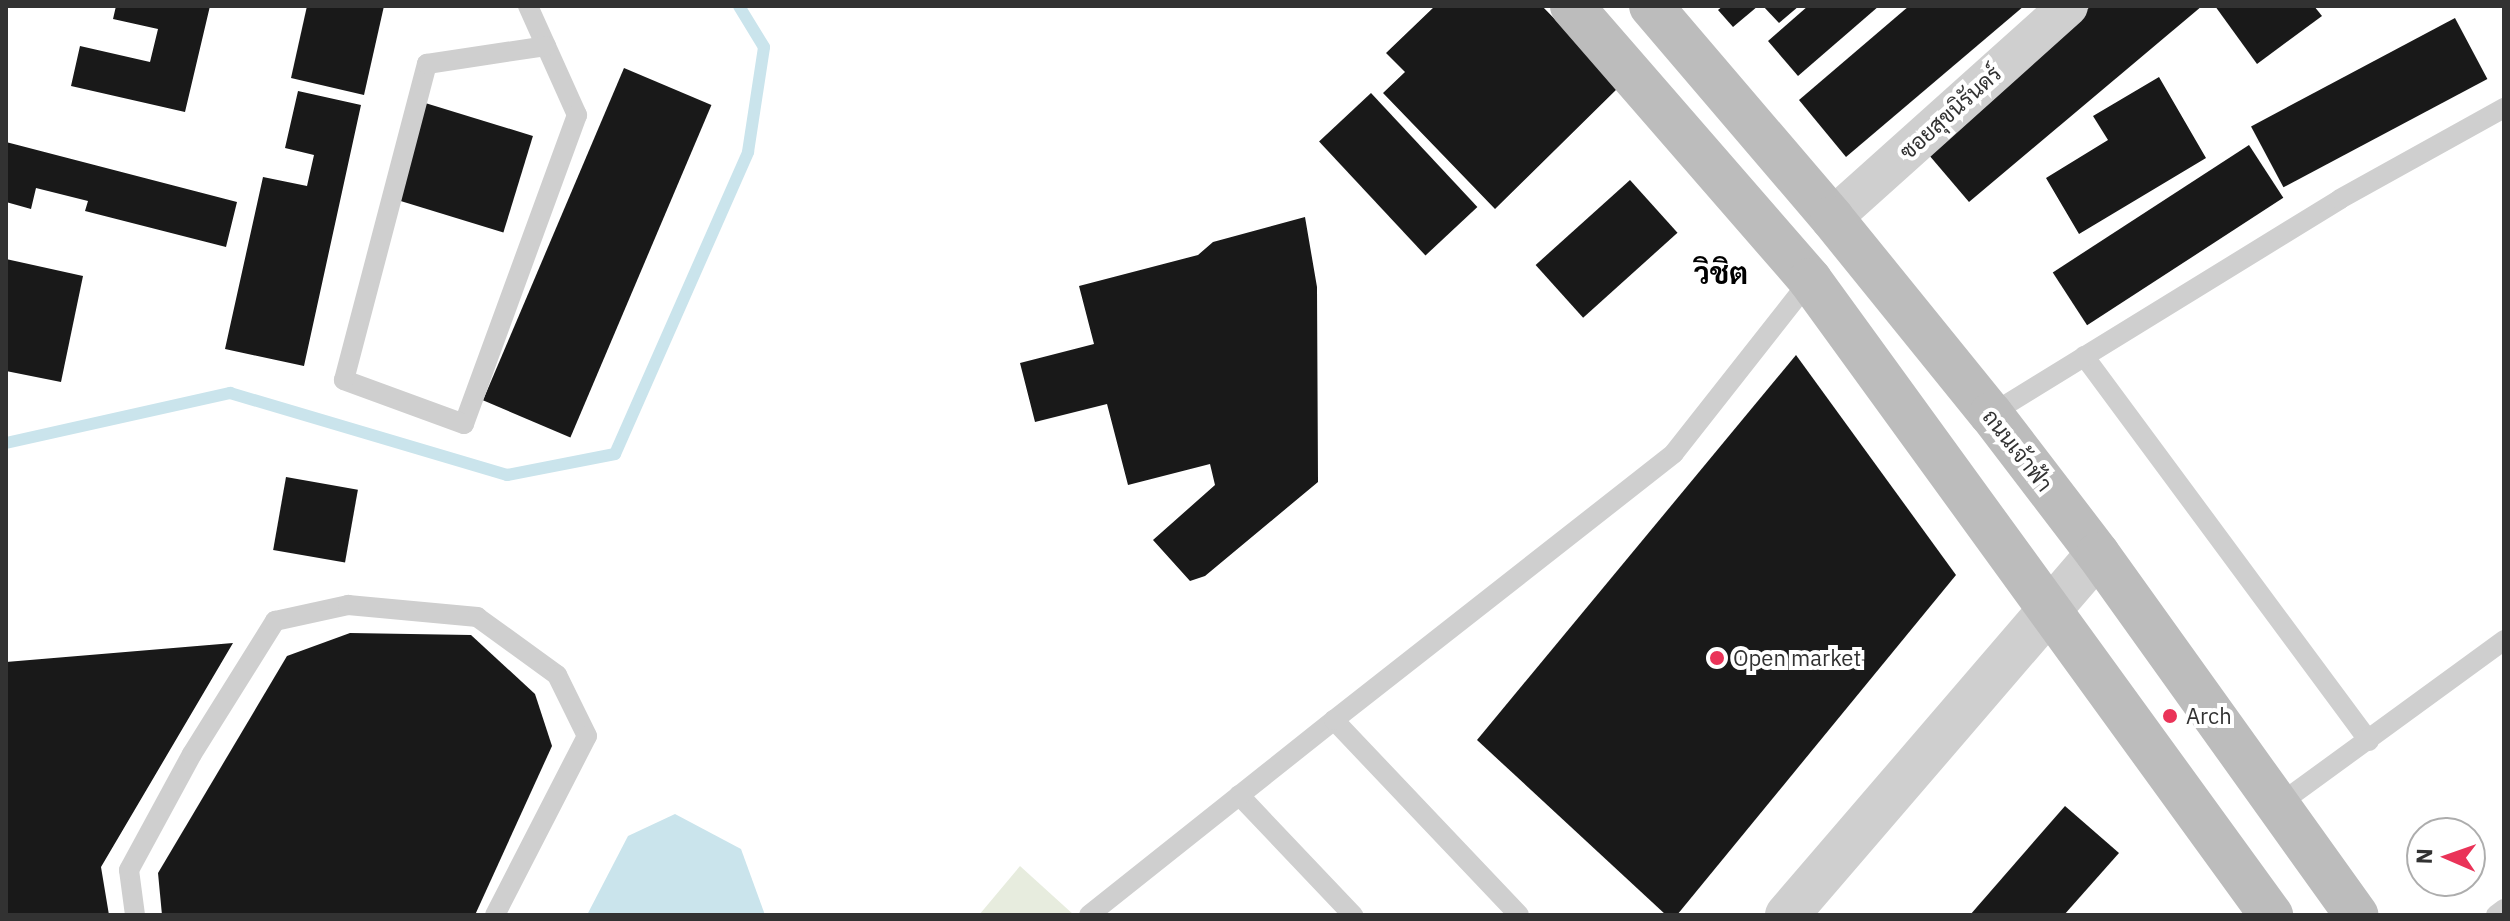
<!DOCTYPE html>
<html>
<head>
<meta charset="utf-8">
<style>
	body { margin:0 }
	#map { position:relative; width:2510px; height:921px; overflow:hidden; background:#fff; font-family:"IBM Plex Sans",Sarabun,sans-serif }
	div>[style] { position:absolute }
	.green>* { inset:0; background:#e7ecde }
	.water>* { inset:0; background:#cae4ec }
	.stream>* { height:12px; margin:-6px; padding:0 6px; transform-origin:6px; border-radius:6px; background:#cae4ec }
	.building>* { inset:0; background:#191919; transform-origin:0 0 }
	.service>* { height:20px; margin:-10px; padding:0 10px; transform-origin:10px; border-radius:10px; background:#cfcfcf }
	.minor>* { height:40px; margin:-20px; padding:0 20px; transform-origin:20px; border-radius:20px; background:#cfcfcf }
	.tertiary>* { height:44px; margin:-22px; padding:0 22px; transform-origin:22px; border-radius:22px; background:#cfcfcf }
	.secondary>* { height:44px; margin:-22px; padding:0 22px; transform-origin:22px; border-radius:22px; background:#bcbcbc }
	.dots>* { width:22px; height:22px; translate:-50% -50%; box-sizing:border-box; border:4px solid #fff; border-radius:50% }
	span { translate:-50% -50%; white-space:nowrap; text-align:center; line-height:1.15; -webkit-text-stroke:8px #fff; paint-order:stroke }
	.street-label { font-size:22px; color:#323232 }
	.poi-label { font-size:22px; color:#323232 }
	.left { translate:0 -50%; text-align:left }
	.district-label { font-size:30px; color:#000; font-weight:700 }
	.frame { position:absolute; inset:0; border:8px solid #323232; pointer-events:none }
	.north { position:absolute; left:2406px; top:817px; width:80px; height:80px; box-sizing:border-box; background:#fff; border:2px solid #adadad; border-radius:50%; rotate:272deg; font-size:22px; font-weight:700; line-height:32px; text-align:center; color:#323232 }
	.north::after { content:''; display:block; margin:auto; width:28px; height:36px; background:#ea3358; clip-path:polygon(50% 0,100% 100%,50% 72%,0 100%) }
</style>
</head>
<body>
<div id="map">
	<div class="green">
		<div style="clip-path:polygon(1020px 866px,1074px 915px,979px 915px)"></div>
	</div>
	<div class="water">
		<div style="clip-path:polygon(675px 814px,741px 849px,765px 915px,587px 915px,628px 836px)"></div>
	</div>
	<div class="stream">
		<div style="left:6px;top:443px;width:230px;rotate:-12.6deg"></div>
		<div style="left:230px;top:393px;width:289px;rotate:16.5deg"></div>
		<div style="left:507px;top:475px;width:110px;rotate:-11deg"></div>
		<div style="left:615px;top:454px;width:330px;rotate:-66.2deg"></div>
		<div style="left:748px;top:152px;width:106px;rotate:-81.3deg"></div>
		<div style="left:764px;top:47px;width:48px;rotate:-121.4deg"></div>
	</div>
	<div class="building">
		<div style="clip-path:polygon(116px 6px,210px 6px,185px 112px,71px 86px,80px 46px,150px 62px,158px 29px,113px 19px)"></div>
		<div style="clip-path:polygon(307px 6px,384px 6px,364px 95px,291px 78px)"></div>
		<div style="clip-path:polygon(1435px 6px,1542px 6px,1620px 86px,1495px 209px,1383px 93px,1405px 72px,1386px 53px)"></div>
		<div style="clip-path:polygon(1723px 6px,1758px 6px,1733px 27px,1718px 10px)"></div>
		<div style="clip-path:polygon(1763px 6px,1799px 6px,1779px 23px)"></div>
		<div style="clip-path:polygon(1808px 6px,1879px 6px,1798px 76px,1768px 41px)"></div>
		<div style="clip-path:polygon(1909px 6px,2024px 6px,1846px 157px,1799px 100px)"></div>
		<div style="clip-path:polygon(2091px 6px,2202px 6px,1969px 202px,1923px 148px)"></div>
		<div style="clip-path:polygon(2215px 6px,2314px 6px,2322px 16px,2257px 64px)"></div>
		<div style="left:2455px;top:18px;width:69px;height:231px;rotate:62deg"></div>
		<div style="left:624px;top:68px;width:95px;height:361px;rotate:23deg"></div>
		<div style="clip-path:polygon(2159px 77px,2206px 158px,2079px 234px,2046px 178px,2108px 140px,2093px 116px)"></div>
		<div style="clip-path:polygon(298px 91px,361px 105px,304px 366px,225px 349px,263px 177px,307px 186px,314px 155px,285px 148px)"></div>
		<div style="left:1371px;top:93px;width:156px;height:71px;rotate:47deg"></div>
		<div style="left:422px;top:102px;width:116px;height:101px;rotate:17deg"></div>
		<div style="clip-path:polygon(6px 142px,237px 202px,226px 247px,85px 211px,88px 201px,36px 188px,31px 209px,6px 202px)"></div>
		<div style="left:2249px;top:145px;width:63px;height:234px;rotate:57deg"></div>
		<div style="left:1630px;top:180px;width:71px;height:127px;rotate:48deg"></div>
		<div style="clip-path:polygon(1305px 217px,1317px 287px,1318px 482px,1205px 576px,1190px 581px,1153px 540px,1215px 485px,1210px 464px,1128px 485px,1107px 404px,1035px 422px,1020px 363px,1094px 344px,1079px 286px,1198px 255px,1213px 242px)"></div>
		<div style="clip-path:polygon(6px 259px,83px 276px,61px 382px,6px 371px)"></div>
		<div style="clip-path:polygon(1796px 355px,1956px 575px,1677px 915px,1666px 915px,1477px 740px)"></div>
		<div style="left:286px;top:477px;width:73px;height:74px;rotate:10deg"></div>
		<div style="clip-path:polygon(350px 633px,471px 635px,535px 694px,552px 746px,475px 915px,162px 915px,158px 873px,287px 656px)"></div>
		<div style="clip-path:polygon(233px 643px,101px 867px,109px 915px,6px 915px,6px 662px)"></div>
		<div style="clip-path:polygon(2065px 806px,2119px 853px,2064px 915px,1970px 915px)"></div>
	</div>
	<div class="service">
		<div style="left:528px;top:6px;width:44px;rotate:65.8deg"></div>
		<div style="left:546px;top:46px;width:76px;rotate:65.8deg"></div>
		<div style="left:577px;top:115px;width:329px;rotate:110.1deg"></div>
		<div style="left:464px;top:424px;width:128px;rotate:-159.9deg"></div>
		<div style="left:344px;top:380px;width:327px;rotate:-75.3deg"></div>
		<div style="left:427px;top:64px;width:120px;rotate:-8.6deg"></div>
		<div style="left:2084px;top:356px;width:479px;rotate:53.5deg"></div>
		<div style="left:1991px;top:414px;width:410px;rotate:-31.6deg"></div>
		<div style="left:2340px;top:199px;width:188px;rotate:-29deg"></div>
		<div style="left:1239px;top:795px;width:166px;rotate:46.5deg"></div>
		<div style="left:2278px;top:805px;width:280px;rotate:-36.1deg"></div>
		<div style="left:135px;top:915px;width:45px;rotate:-97.6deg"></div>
		<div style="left:129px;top:870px;width:132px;rotate:-61.5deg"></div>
		<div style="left:192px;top:754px;width:157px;rotate:-58deg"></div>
		<div style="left:275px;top:621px;width:75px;rotate:-12.4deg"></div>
		<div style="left:348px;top:605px;width:130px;rotate:5.3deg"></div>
		<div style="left:477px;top:617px;width:99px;rotate:35.9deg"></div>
		<div style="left:557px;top:675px;width:68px;rotate:63.8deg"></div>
		<div style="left:587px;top:736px;width:201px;rotate:117.2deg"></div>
		<div style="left:1089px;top:915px;width:313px;rotate:-38.5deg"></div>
		<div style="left:1519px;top:915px;width:269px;rotate:-133.5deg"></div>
		<div style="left:1334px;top:720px;width:432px;rotate:-38.1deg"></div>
		<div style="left:1674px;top:453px;width:220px;rotate:-51.8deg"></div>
		<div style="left:2496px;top:915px;width:10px;rotate:-37deg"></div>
	</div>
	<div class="minor">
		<div style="left:1832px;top:218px;width:317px;rotate:-41.9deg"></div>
	</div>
	<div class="tertiary">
		<div style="left:1787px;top:915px;width:476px;rotate:-49.3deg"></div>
	</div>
	<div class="secondary">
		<div style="left:1572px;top:6px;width:363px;rotate:49deg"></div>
		<div style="left:1810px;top:280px;width:785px;rotate:54.02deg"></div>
		<div style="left:1651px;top:6px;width:279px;rotate:49.5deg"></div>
		<div style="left:1832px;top:218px;width:252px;rotate:51deg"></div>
		<div style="left:1991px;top:414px;width:176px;rotate:52.6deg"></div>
		<div style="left:2098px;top:554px;width:444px;rotate:54.4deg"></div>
	</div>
	<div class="dots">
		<div style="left:1717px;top:658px;background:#ea3358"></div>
		<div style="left:2170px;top:716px;background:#ea3358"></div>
	</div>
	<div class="street-label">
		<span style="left:1950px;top:112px;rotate:-42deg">ซอยสุขนิรันดร์</span>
		<span style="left:2018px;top:450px;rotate:52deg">ถนนเจ้าฟ้า</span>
	</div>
	<div class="poi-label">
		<span class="left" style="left:1733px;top:658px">Open market</span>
		<span class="left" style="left:2186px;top:716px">Arch</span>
	</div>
	<div class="district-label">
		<span style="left:1721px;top:273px">วิชิต</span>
	</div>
	<div class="frame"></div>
	<div class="north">N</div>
</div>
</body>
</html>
